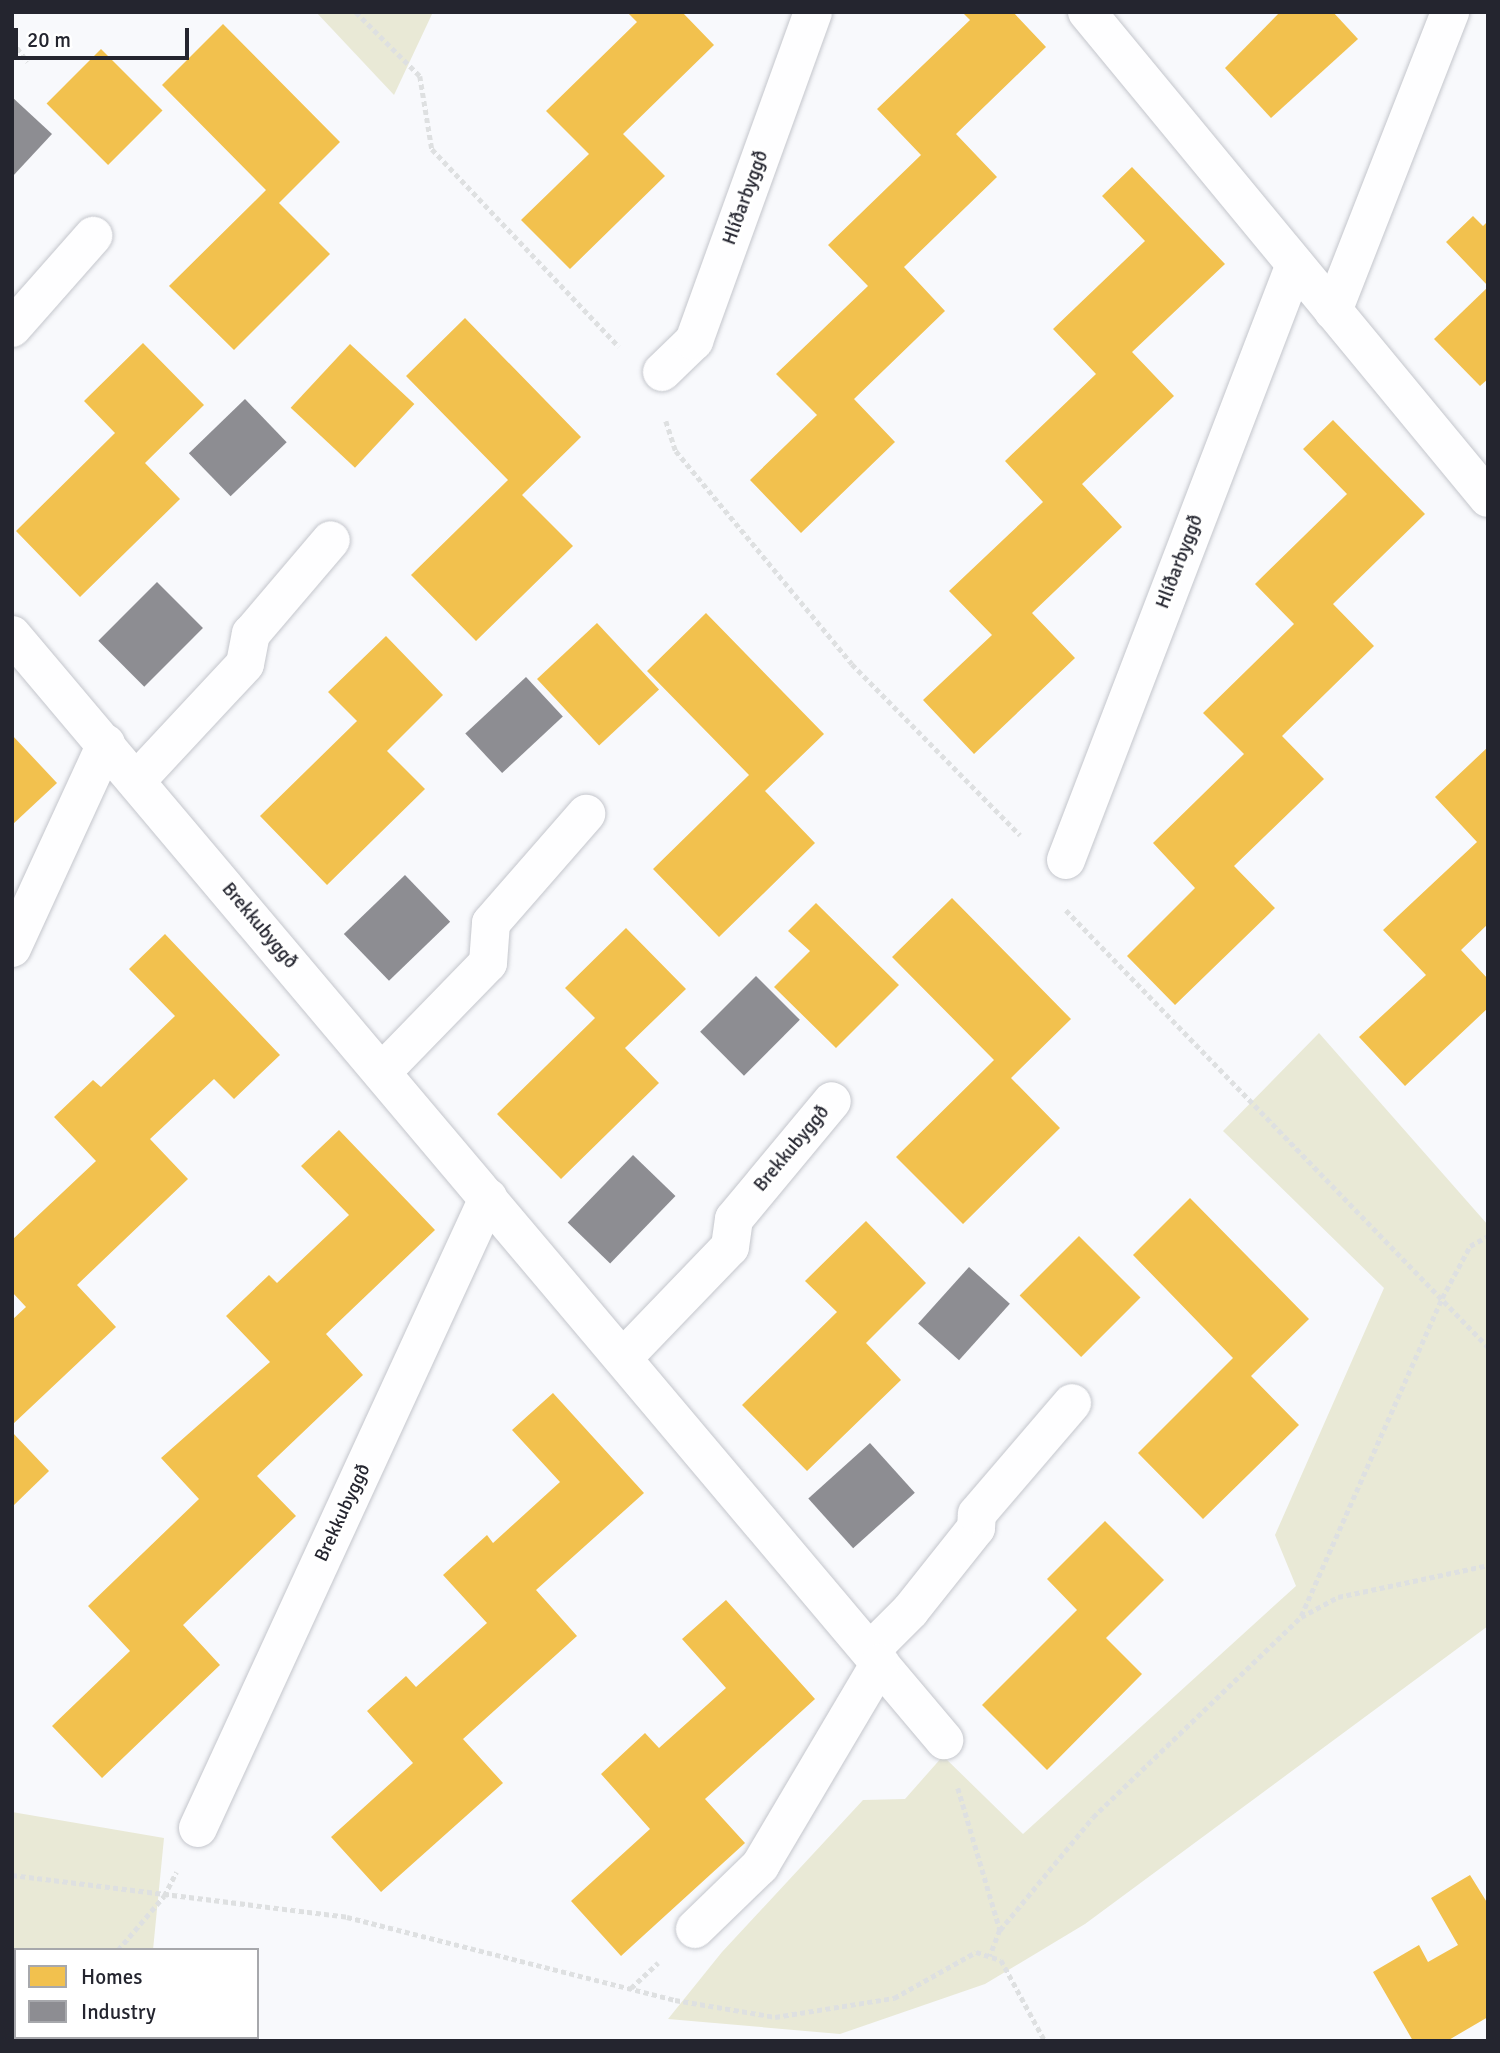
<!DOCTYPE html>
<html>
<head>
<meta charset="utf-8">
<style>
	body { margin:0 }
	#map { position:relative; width:1500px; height:2053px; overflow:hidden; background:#f8f9fc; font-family:Signika,sans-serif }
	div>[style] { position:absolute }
	.green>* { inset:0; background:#e9e9d6 }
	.homes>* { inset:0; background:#f2c14e; transform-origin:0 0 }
	.industry>* { inset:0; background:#8d8d92; transform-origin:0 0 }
	.path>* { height:4.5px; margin-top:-2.25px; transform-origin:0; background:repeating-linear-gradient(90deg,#dee0e1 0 5px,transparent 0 8.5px) }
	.roads { filter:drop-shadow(0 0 2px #c4c6cc) drop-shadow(0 0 2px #c4c6cc) }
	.street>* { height:38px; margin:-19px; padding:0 19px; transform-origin:19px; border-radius:19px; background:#fefeff }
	span { translate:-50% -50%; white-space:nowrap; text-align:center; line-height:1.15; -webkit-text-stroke:7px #fff; paint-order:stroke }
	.street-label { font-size:19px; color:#24252f }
	.frame { position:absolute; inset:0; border:14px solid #24252f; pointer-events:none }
	.legend { position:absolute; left:14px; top:1948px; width:245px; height:91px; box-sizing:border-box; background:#fff; border:2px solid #a7a8ac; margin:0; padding:9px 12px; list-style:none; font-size:21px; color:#24252f }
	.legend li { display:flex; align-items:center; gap:14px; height:35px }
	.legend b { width:35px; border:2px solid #a7a8ac }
	.scale { position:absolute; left:14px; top:28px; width:175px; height:32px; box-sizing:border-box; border:4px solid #24252f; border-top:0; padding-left:9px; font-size:21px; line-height:24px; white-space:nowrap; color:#24252f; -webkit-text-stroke:5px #fff; paint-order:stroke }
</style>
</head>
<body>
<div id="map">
	<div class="green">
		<div style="clip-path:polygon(316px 12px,433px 12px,394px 95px)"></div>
		<div style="clip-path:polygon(1319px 1033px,1488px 1225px,1488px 1626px,1085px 1924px,985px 1984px,840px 2034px,668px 2019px,722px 1952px,863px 1800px,905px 1799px,943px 1756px,1023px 1834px,1296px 1586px,1275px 1535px,1384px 1288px,1223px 1131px)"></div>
		<div style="clip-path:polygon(12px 1812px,164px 1838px,153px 1950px,16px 1950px,16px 2037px,145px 2041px,12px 2041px)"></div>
	</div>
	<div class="homes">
		<div style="clip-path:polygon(627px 12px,682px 12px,714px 45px,623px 134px,665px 176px,570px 269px,521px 220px,589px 154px,546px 111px,637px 22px)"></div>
		<div style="clip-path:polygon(962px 12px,1013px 12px,1046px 47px,956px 134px,997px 177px,904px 267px,945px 311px,854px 399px,895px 442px,801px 533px,750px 480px,817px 415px,776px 374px,868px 286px,828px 245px,921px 155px,877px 109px,970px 20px)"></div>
		<div style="clip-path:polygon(1280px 12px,1333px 12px,1358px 39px,1271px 118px,1225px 68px)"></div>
		<div style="clip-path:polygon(223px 24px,340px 142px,279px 203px,330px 254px,234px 350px,169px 286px,266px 190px,162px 85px)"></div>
		<div style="left:101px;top:49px;width:87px;height:77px;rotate:45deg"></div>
		<div style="clip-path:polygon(1132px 167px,1225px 264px,1132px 352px,1174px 396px,1082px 484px,1122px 527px,1032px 613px,1075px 658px,974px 754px,923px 700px,992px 635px,949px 591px,1043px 502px,1005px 461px,1096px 374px,1053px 329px,1145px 241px,1102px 196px)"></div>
		<div style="clip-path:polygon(1473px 216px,1483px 226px,1488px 221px,1488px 286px,1446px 242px)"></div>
		<div style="clip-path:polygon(1488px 287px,1488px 379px,1480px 386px,1434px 339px)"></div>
		<div style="clip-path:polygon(465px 318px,581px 437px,522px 495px,573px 546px,476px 641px,411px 575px,508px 480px,406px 376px)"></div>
		<div style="clip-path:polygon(143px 343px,204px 405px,145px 463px,180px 499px,80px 597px,16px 531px,115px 433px,84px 401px)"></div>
		<div style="left:350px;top:344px;width:88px;height:87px;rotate:43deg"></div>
		<div style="clip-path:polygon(1333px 420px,1425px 514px,1333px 604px,1374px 646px,1282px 736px,1324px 779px,1234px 866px,1275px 908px,1175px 1005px,1127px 956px,1195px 888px,1153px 843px,1244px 754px,1203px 713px,1294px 624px,1255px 584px,1347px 494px,1303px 449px)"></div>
		<div style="clip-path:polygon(706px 613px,824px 734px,765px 791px,815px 843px,719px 937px,653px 869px,749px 775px,647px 671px)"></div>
		<div style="left:597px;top:623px;width:91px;height:82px;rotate:47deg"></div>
		<div style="clip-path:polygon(386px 636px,443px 695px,387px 751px,425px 789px,327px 885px,260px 816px,357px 721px,328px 692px)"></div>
		<div style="clip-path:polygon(12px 735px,57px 783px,12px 825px)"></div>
		<div style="clip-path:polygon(1488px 747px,1488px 924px,1461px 950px,1488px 979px,1488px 1008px,1405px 1086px,1359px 1037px,1426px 975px,1383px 930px,1477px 842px,1435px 797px)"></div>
		<div style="clip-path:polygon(952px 898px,1071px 1019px,1011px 1078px,1060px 1128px,963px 1224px,896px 1157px,994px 1060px,892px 957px)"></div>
		<div style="clip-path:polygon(816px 903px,899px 985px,836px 1048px,774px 987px,810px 951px,788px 931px)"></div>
		<div style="clip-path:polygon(626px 928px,686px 989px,625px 1048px,659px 1083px,561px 1179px,497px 1114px,595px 1018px,565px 988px)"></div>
		<div style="clip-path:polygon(165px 934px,280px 1055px,234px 1099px,214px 1079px,150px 1139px,188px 1179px,77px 1285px,116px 1327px,12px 1425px,12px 1320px,26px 1307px,12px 1292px,12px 1240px,96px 1161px,54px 1117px,93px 1080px,101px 1087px,175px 1016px,129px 969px)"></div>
		<div style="clip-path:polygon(339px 1130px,435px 1230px,326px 1334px,363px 1375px,257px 1476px,296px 1516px,183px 1625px,220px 1665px,102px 1778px,52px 1726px,130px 1651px,88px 1606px,199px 1499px,161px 1458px,270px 1362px,226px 1316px,269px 1275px,277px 1283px,349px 1215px,301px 1166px)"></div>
		<div style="clip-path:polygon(1190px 1198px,1309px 1319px,1251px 1376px,1299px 1425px,1203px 1519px,1138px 1453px,1233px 1358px,1133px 1255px)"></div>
		<div style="clip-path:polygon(866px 1221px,926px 1283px,866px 1343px,901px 1380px,807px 1471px,742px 1405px,837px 1312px,805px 1281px)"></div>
		<div style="left:1079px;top:1236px;width:87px;height:84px;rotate:45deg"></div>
		<div style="clip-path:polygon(553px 1393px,644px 1493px,536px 1590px,577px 1636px,463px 1739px,503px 1783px,381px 1892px,331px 1837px,413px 1763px,367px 1711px,406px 1676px,416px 1687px,487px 1623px,443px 1575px,487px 1535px,493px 1543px,560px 1482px,512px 1430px)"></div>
		<div style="clip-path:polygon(12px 1432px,49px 1471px,12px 1507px)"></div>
		<div style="clip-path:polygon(1105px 1521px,1164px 1580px,1106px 1638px,1142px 1674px,1047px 1770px,982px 1705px,1077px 1610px,1047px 1579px)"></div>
		<div style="clip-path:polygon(726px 1600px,815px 1699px,705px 1799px,745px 1843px,621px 1956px,571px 1901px,650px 1829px,601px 1774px,645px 1733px,659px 1748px,726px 1688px,682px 1639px)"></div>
		<div style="clip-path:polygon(1470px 1875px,1488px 1904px,1488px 2017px,1447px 2041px,1413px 2041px,1373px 1972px,1419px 1945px,1428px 1962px,1458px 1945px,1431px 1898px)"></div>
	</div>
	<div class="industry">
		<div style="clip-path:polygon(12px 97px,52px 134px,12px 177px)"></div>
		<div style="left:245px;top:399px;width:60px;height:78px;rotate:46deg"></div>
		<div style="left:157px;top:582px;width:65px;height:83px;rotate:45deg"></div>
		<div style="left:526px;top:677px;width:54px;height:83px;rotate:47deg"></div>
		<div style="left:405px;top:875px;width:65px;height:85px;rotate:46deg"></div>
		<div style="left:756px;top:976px;width:62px;height:79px;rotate:45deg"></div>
		<div style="left:633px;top:1155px;width:59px;height:94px;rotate:44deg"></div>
		<div style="left:969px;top:1267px;width:55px;height:76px;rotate:42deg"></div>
		<div style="left:870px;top:1443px;width:67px;height:83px;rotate:48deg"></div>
	</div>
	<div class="path">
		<div style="left:356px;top:12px;width:91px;rotate:45deg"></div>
		<div style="left:420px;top:76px;width:74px;rotate:80.7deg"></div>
		<div style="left:432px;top:149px;width:272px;rotate:46.6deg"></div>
		<div style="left:12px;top:41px;width:26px;rotate:53deg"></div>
		<div style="left:666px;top:421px;width:32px;rotate:72deg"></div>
		<div style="left:676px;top:451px;width:276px;rotate:50.4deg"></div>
		<div style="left:852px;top:664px;width:240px;rotate:45.5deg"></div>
		<div style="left:1066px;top:910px;width:607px;rotate:46deg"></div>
		<div style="left:1301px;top:1616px;width:348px;rotate:-66.1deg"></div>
		<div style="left:1442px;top:1298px;width:59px;rotate:-61.7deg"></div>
		<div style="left:1470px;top:1246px;width:21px;rotate:-29deg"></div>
		<div style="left:958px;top:1788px;width:148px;rotate:73.5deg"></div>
		<div style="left:1000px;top:1930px;width:28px;rotate:111deg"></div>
		<div style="left:12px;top:1875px;width:338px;rotate:7.1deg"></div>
		<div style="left:347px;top:1917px;width:338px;rotate:14.2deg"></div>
		<div style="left:675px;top:2000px;width:101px;rotate:9.6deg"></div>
		<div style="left:775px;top:2017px;width:121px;rotate:-9.1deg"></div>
		<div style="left:894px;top:1998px;width:94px;rotate:-29.3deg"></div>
		<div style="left:976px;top:1952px;width:26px;rotate:18deg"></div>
		<div style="left:1001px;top:1960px;width:92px;rotate:61.5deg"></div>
		<div style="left:1000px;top:1930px;width:146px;rotate:-50.5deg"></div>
		<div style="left:1093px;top:1817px;width:289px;rotate:-43.9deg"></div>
		<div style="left:1301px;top:1617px;width:42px;rotate:-28.4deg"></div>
		<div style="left:1338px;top:1597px;width:153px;rotate:-12deg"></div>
		<div style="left:118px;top:1950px;width:71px;rotate:-49.6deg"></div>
		<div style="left:164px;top:1896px;width:27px;rotate:-63deg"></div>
		<div style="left:631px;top:1988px;width:37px;rotate:-43deg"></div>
		<div style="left:40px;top:2041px;width:5px;rotate:-53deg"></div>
	</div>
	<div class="roads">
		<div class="street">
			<div style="left:1087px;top:12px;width:630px;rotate:50.47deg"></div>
			<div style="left:1333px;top:311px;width:321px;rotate:-68.6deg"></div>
			<div style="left:12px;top:328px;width:123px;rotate:-48.6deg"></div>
			<div style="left:662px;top:372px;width:45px;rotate:-44.1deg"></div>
			<div style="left:694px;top:341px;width:350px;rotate:-70.1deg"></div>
			<div style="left:12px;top:635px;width:1446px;rotate:49.85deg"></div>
			<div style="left:137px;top:780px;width:158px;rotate:-47deg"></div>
			<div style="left:245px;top:664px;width:31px;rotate:-79deg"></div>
			<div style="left:251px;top:634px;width:123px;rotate:-49.6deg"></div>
			<div style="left:1066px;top:860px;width:638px;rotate:-68.98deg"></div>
			<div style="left:12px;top:948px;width:225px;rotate:-65.3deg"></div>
			<div style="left:382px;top:1072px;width:152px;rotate:-45.8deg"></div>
			<div style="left:488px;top:963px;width:40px;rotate:-85.7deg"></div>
			<div style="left:491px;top:923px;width:145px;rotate:-48.9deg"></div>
			<div style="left:623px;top:1358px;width:154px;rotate:-46.1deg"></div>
			<div style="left:730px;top:1247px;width:28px;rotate:-82deg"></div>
			<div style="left:734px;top:1219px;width:153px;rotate:-50.3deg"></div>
			<div style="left:870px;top:1651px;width:57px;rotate:-45deg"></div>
			<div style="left:910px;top:1611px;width:106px;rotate:-51.5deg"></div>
			<div style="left:976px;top:1528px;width:14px;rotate:-86deg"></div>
			<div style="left:977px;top:1514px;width:146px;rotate:-49.4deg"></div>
			<div style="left:198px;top:1828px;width:694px;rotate:-65.28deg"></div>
			<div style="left:695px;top:1929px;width:91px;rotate:-44.1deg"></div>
			<div style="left:760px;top:1866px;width:236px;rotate:-59.4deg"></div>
		</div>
	</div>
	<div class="street-label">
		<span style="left:746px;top:198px;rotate:-70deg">Hlíðarbyggð</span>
		<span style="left:1180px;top:562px;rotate:-69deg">Hlíðarbyggð</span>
		<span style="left:259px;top:926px;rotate:50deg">Brekkubyggð</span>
		<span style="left:792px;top:1149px;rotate:-50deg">Brekkubyggð</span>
		<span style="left:343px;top:1513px;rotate:-65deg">Brekkubyggð</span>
	</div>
	<div class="frame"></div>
	<ul class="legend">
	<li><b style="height:19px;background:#f2c14e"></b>Homes</li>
	<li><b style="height:19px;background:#8d8d92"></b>Industry</li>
	</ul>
	<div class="scale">20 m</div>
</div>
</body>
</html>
